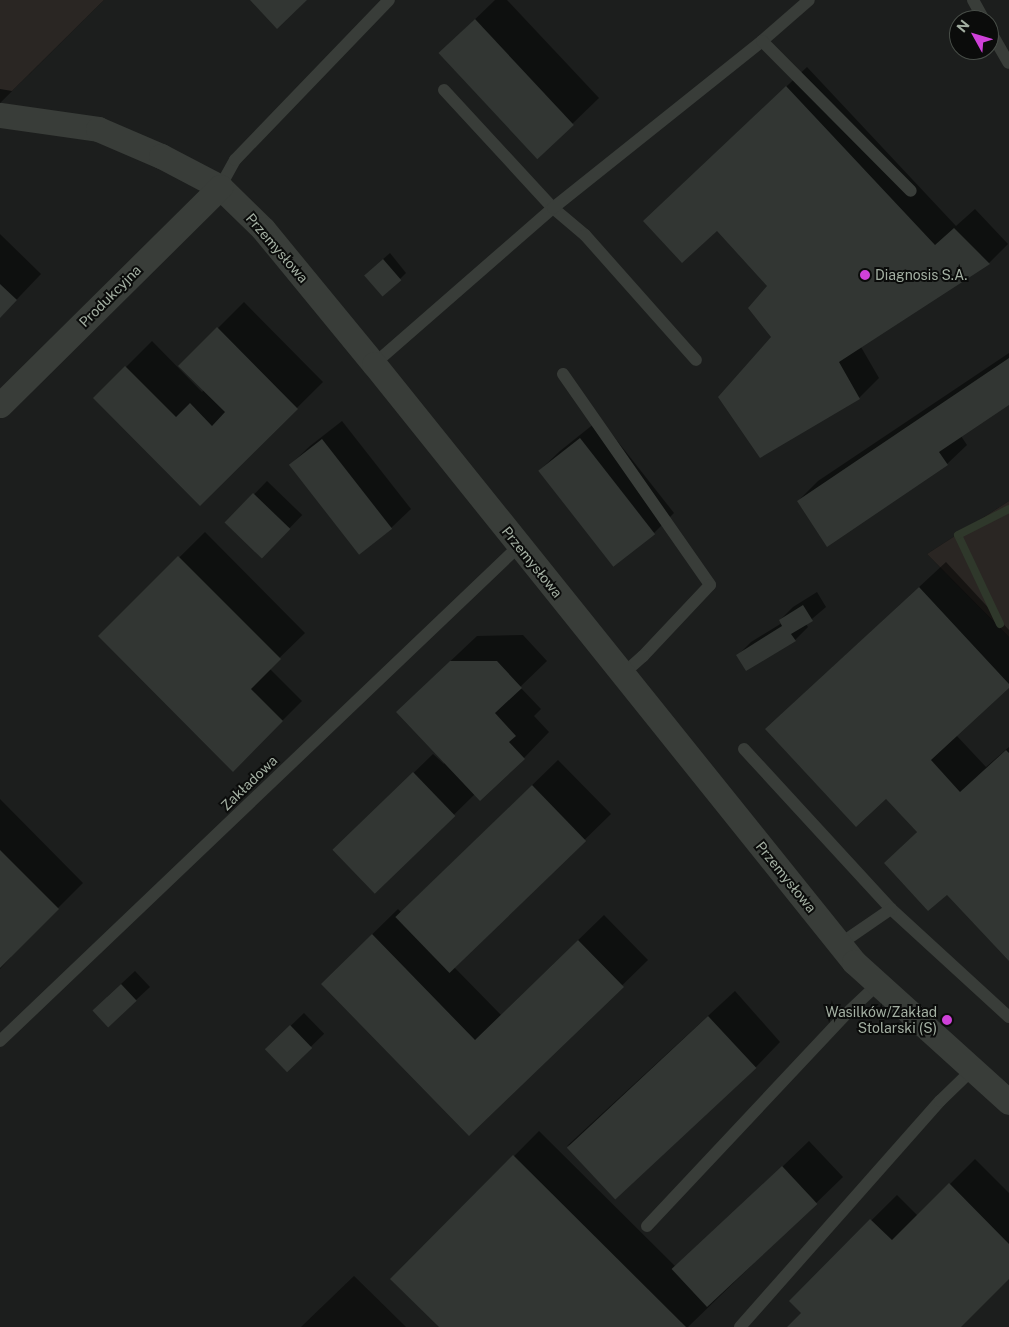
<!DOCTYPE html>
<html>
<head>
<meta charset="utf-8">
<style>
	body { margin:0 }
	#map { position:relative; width:1009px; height:1327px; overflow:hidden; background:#101110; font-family:"Public Sans",sans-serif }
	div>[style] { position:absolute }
	.built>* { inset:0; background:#1c1e1d }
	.green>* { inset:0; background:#2a2623 }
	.shadow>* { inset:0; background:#0007; transform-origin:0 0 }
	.stream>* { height:8px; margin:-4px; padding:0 4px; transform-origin:4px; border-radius:4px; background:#2f382b }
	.building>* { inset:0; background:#323633; transform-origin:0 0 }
	.service>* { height:12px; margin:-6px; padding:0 6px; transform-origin:6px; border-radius:6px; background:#393d39 }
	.minor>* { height:25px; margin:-12.5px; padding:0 12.5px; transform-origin:12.5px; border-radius:12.5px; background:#393d39 }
	.dots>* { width:14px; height:14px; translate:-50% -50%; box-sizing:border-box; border:2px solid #0b0c0b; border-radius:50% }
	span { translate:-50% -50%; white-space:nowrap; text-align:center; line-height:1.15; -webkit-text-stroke:4px #0b0c0b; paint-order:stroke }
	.street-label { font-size:14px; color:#a4b0a3 }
	.poi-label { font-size:14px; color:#a4b0a3 }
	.left { translate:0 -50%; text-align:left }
	.right { translate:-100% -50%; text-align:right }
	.north { position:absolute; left:949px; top:10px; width:50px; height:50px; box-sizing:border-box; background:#0b0c0b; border:1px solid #484e48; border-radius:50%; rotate:309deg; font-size:14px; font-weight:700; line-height:20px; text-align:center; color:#a4b0a3 }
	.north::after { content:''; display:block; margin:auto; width:18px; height:22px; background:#cf41d9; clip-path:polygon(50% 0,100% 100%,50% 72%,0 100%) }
</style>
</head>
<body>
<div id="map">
	<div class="built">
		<div style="clip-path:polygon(evenodd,104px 0,1009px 0,1009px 501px,927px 554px,1009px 637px,1009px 1327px,406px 1327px,354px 1276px,301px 1327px,0 1327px,0 103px,104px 0,959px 20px,989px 20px,989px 50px,959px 50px,959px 20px)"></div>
	</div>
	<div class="green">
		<div style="clip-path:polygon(0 0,104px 0,12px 91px,0 89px)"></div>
		<div style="clip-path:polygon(1009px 501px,1009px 637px,927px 554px)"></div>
	</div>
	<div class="shadow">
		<div style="clip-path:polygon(495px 0,507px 0,599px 98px,538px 157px,440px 53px)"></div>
		<div style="clip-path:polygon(807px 67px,956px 226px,975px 209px,1008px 244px,989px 263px,861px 347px,879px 378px,859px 398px,772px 337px,769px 286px,717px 229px,664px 202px)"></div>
		<div style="clip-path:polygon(0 234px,41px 274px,0 317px)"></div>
		<div style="clip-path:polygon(390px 253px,406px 273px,400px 279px,365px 275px)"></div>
		<div style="clip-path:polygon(244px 302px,323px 382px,200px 504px,95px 398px,152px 341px,202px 392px,204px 390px,180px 366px)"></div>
		<div style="clip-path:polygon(1009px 353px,1009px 404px,961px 436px,967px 445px,947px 464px,798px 501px,818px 481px)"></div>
		<div style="clip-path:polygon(600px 419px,674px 513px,654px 533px,613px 565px,540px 470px,560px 451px)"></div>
		<div style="clip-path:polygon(342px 421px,411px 509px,391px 528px,290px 465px,310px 446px)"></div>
		<div style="left:267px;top:481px;width:49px;height:58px;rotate:44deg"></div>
		<div style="clip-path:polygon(205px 532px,305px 633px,269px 668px,302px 701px,233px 770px,100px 636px)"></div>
		<div style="clip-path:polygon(946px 562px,1009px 630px,1009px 686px,956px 735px,986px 767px,1009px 747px,1009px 959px,947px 893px,885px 863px,918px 831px,793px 704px)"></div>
		<div style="clip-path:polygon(817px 592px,826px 607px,806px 624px,808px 627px,795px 640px,738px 655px,751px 642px,782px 623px,780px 620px,793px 607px)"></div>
		<div style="clip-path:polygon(523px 635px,547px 661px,520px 687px,541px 709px,534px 716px,549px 732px,524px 758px,475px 794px,375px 892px,354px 831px,433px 754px,444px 764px,445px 762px,424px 686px,477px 636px)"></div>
		<div style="clip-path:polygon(558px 760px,611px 814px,454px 967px,501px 1015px,604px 915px,648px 960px,469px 1135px,348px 958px,398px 909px,401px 912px)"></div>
		<div style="clip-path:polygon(0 799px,83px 883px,10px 956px,11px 957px,0 969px)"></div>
		<div style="clip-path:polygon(135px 971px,150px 987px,108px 1026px,107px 997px)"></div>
		<div style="clip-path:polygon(735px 991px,780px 1042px,755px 1068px,567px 1146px)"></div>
		<div style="left:304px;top:1013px;width:29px;height:53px;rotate:46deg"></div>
		<div style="clip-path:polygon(539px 1131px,677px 1268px,809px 1141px,843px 1177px,688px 1327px,440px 1327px,392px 1279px)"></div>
		<div style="clip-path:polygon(975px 1159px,1009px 1193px,1009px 1278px,960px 1327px,789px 1327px,802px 1313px,790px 1301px,897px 1195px,918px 1216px)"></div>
	</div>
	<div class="stream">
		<div style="left:1000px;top:624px;width:98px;rotate:-115.3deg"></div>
		<div style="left:958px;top:535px;width:57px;rotate:-27deg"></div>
	</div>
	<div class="building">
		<div style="clip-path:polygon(250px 0,307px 0,277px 29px)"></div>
		<div style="left:475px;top:19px;width:145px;height:50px;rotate:47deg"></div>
		<div style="clip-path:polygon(786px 86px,935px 245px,954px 228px,990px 264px,839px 362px,860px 399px,760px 458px,718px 397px,771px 337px,748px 308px,767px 286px,717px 231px,682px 263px,643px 221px)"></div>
		<div style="left:383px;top:259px;width:28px;height:25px;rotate:49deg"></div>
		<div style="clip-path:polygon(0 284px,17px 300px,0 318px)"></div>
		<div style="clip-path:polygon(217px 327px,298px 409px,200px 506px,93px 398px,125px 366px,176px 417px,190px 403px,212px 426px,225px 412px,178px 366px)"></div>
		<div style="clip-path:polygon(1009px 358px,1009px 405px,939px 452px,948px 465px,827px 547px,797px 501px)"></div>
		<div style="left:580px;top:438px;width:122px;height:53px;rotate:52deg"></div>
		<div style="left:322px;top:439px;width:114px;height:42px;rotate:52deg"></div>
		<div style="left:253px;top:493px;width:52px;height:41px;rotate:44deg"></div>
		<div style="clip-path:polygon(178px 556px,281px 659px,251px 689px,283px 721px,233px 772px,98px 636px)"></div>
		<div style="clip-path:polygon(919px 587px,1009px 684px,1009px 688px,931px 760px,960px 792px,1006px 750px,1009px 753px,1009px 961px,947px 895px,928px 911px,884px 863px,917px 832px,886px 799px,856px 827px,765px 729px)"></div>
		<div style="clip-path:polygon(803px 605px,813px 621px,791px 634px,796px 641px,746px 671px,736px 655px,782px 626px,779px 620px)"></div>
		<div style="clip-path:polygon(450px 661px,497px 661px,522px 688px,495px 713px,516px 736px,509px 742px,525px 759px,480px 801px,396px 712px)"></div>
		<div style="left:413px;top:772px;width:61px;height:112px;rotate:46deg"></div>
		<div style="left:532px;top:785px;width:78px;height:190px;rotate:46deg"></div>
		<div style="clip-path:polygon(0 850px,59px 909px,0 968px)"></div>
		<div style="clip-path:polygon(372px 934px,475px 1040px,578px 940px,624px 987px,469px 1136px,321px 984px)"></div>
		<div style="left:121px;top:984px;width:23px;height:39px;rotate:47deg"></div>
		<div style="left:708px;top:1016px;width:71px;height:193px;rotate:47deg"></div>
		<div style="left:290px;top:1025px;width:32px;height:35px;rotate:46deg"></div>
		<div style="clip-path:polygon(513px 1155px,686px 1327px,439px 1327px,390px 1279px)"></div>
		<div style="left:782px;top:1166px;width:52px;height:151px;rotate:47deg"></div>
		<div style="clip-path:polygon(949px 1183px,1009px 1244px,1009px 1279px,961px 1327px,787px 1327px,801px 1313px,789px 1301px,870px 1219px,892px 1240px)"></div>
	</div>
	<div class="service">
		<div style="left:973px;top:0;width:23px;rotate:61deg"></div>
		<div style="left:989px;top:29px;width:39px;rotate:60deg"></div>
		<div style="left:762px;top:41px;width:62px;rotate:-41.1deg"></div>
		<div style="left:444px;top:90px;width:161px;rotate:47.3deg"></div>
		<div style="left:553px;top:208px;width:42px;rotate:40.2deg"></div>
		<div style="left:585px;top:235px;width:167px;rotate:48.4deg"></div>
		<div style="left:220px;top:187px;width:31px;rotate:-61deg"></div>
		<div style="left:235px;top:160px;width:222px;rotate:-46.1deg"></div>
		<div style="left:374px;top:364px;width:237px;rotate:-41.1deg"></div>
		<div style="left:553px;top:208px;width:268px;rotate:-38.6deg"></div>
		<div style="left:762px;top:41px;width:211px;rotate:45.2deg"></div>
		<div style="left:563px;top:374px;width:257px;rotate:55.1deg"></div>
		<div style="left:710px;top:585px;width:98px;rotate:133.3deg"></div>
		<div style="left:643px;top:656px;width:27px;rotate:138deg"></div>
		<div style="left:744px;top:749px;width:217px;rotate:47.4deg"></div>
		<div style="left:891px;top:909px;width:160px;rotate:42.5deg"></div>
		<div style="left:840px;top:944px;width:62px;rotate:-34.5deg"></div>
		<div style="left:0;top:1041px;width:717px;rotate:-43.64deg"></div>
		<div style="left:647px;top:1226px;width:291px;rotate:-46.8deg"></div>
		<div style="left:846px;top:1014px;width:44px;rotate:-43.2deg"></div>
		<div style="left:740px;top:1327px;width:302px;rotate:-48.5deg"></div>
		<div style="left:940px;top:1101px;width:46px;rotate:-44.1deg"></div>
	</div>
	<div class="minor">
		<div style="left:0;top:115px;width:99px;rotate:8.1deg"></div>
		<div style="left:98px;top:129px;width:69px;rotate:23.2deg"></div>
		<div style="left:161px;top:156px;width:67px;rotate:27.7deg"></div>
		<div style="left:220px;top:187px;width:60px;rotate:44.3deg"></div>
		<div style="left:263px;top:229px;width:175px;rotate:50.6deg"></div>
		<div style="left:374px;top:364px;width:767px;rotate:51.25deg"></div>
		<div style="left:854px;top:962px;width:209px;rotate:42.1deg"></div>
		<div style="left:0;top:405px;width:310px;rotate:-44.7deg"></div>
	</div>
	<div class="dots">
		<div style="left:865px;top:275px;background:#cf41d9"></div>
		<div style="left:947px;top:1020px;background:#cf41d9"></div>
	</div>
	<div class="street-label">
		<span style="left:277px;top:248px;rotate:49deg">Przemysłowa</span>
		<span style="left:110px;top:296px;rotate:-45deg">Produkcyjna</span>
		<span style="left:532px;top:562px;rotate:51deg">Przemysłowa</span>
		<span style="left:249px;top:783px;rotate:-44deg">Zakładowa</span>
		<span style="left:786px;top:877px;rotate:51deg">Przemysłowa</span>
	</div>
	<div class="poi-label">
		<span class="left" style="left:875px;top:275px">Diagnosis S.A.</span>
		<span class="right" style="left:937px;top:1020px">Wasilków/Zakład<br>Stolarski (S)</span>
	</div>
	<div class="north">N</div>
</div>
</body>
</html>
